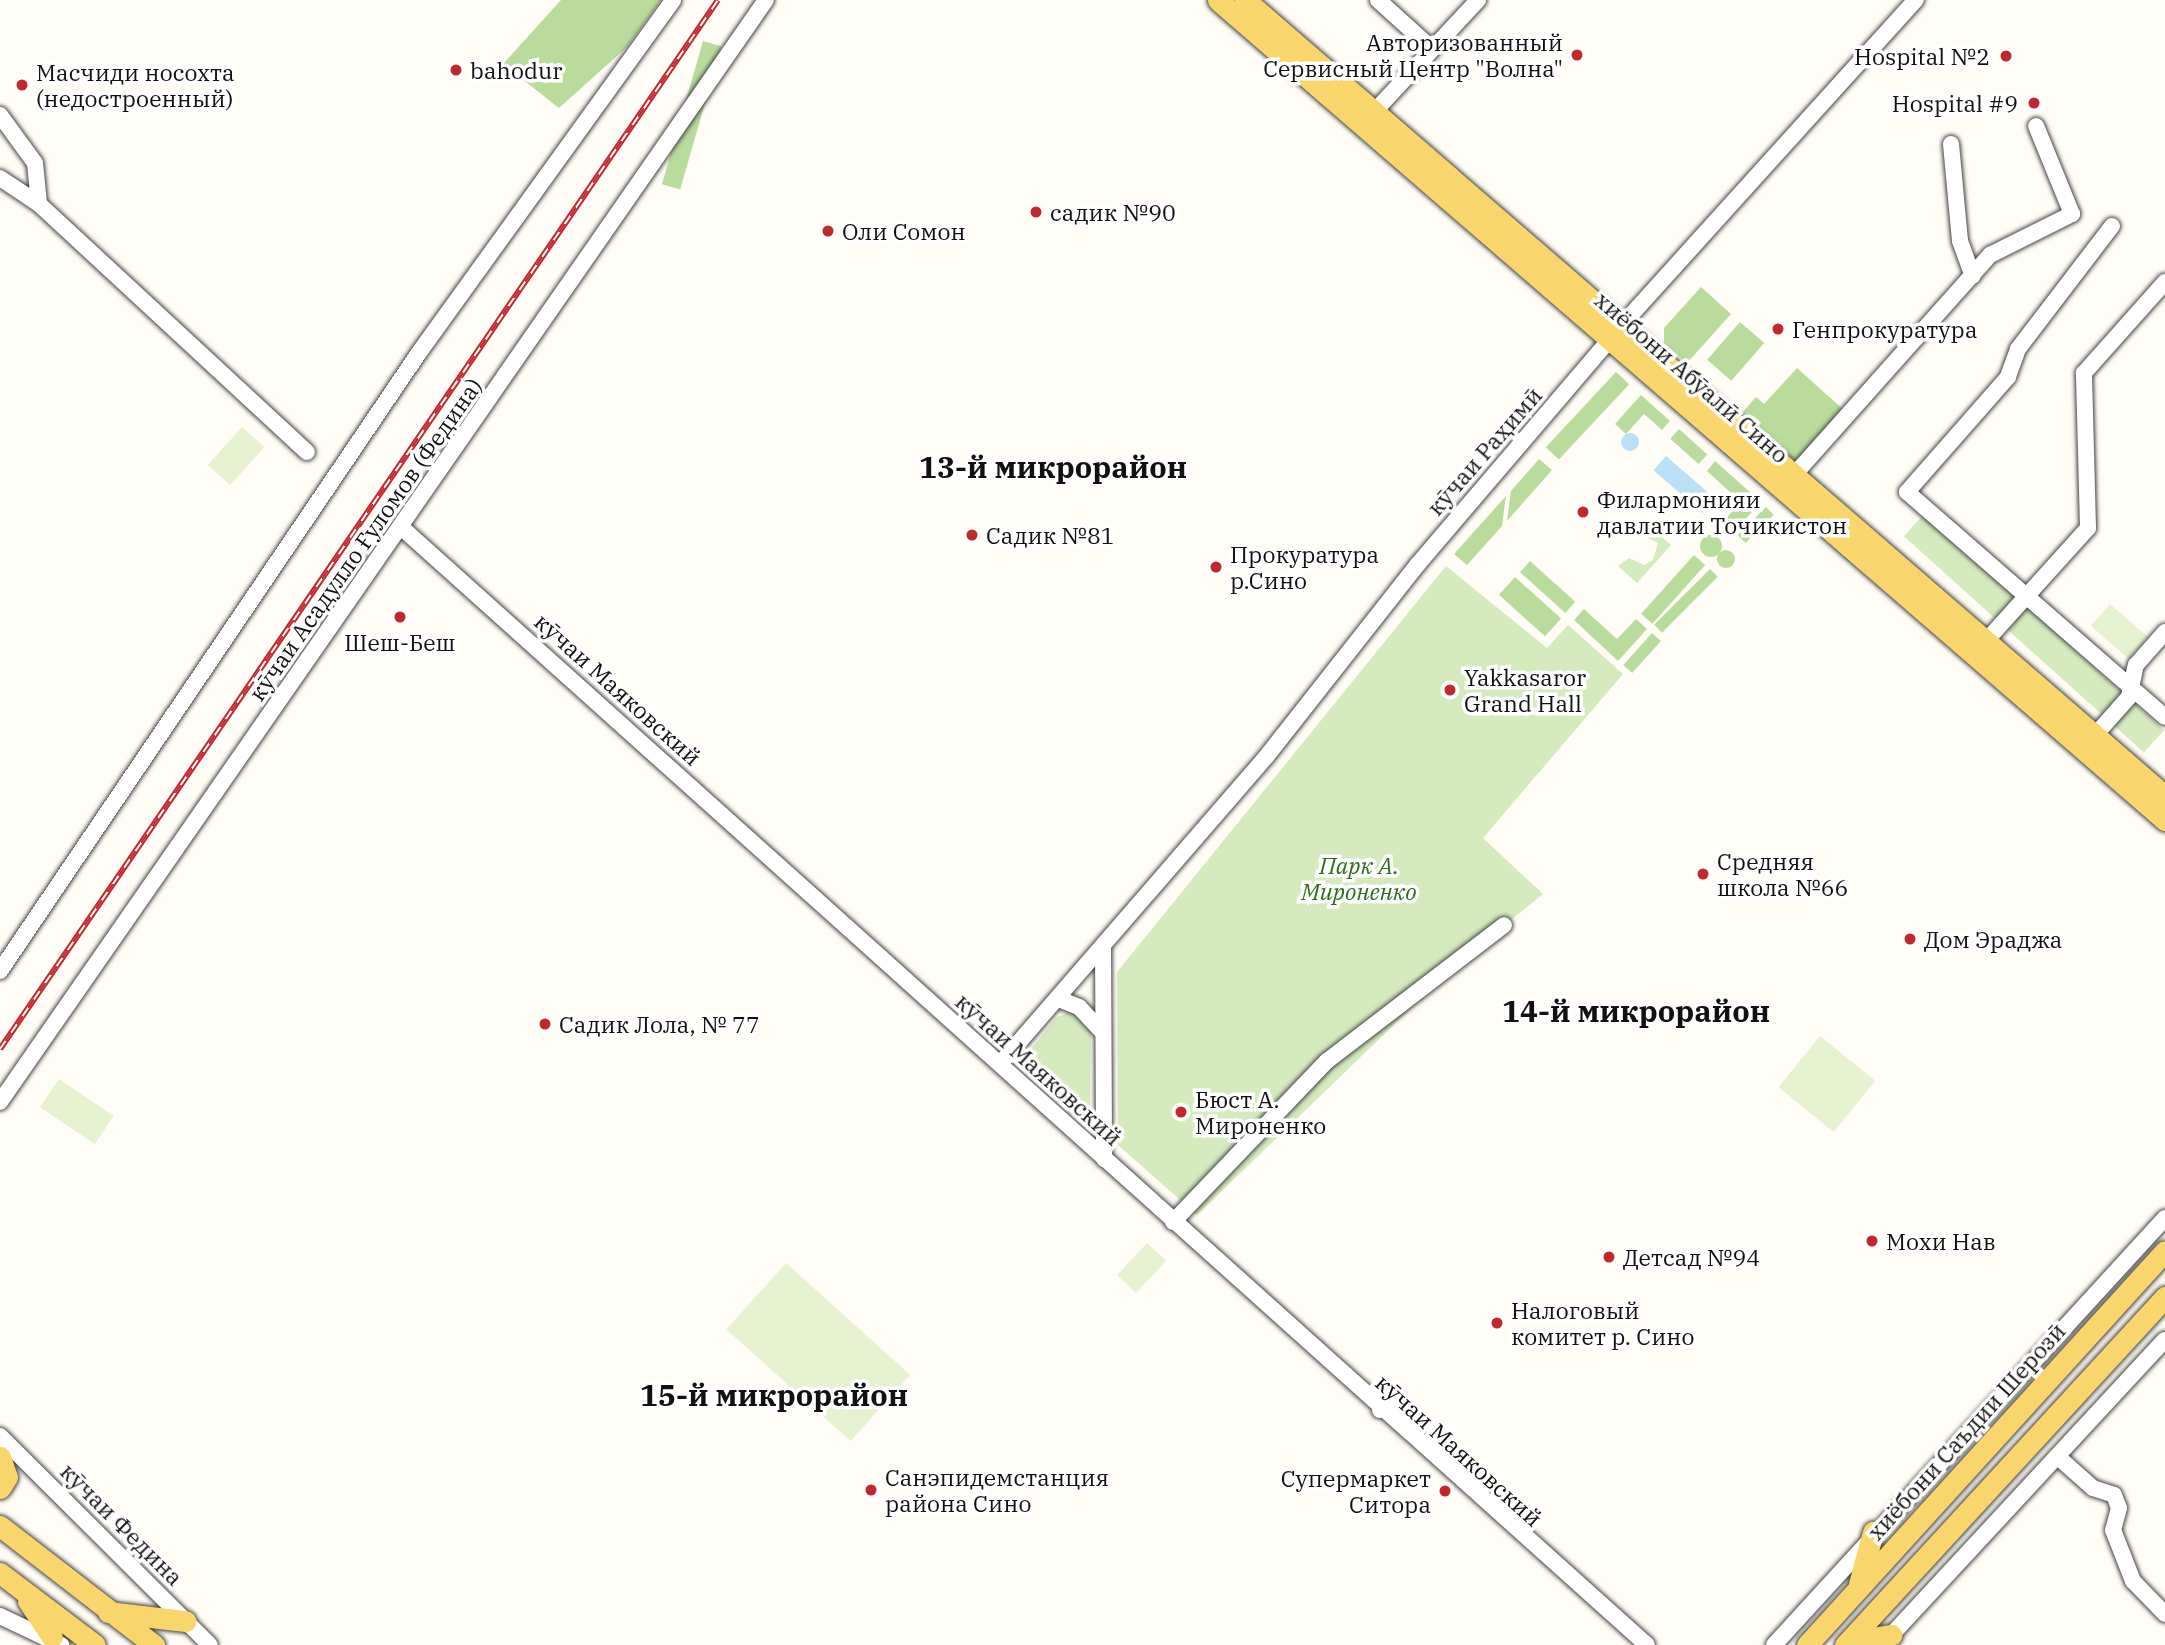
<!DOCTYPE html>
<html>
<head>
<meta charset="utf-8">
<style>
	body { margin:0 }
	#map { position:relative; width:2165px; height:1645px; overflow:hidden; background:#fffdf5; font-family:"IBM Plex Serif",serif }
	div>[style] { position:absolute }
	.green>* { inset:0; background:#d5ebbd; transform-origin:0 0 }
	.forest>* { inset:0; background:#b9dc9c; transform-origin:0 0 }
	.round { border-radius:50% }
	.pitch>* { inset:0; background:#e6f2cf; transform-origin:0 0 }
	.water>* { inset:0; background:#b9e0f7; transform-origin:0 0 }
	.roads { filter:drop-shadow(0 0 2px #444) drop-shadow(0 0 2px #444) }
	.minor>* { height:16px; margin:-8px; padding:0 8px; transform-origin:8px; border-radius:8px; background:#fff }
	.major>* { height:21px; margin:-10.5px; padding:0 10.5px; transform-origin:10.5px; border-radius:10.5px; background:#f9d66b }
	.rail>* { height:6px; margin-top:-3px; transform-origin:0; background:repeating-linear-gradient(90deg,#fff 0 10px,#c4262e 0 20px); box-sizing:border-box; border-block:2px solid #c4262e }
	.dots>* { width:19px; height:19px; translate:-50% -50%; box-sizing:border-box; border:4px solid #fff; border-radius:50% }
	span { translate:-50% -50%; white-space:nowrap; text-align:center; line-height:1.15; -webkit-text-stroke:7px #fff; paint-order:stroke }
	.poi-label { font-size:23px; color:#111 }
	.right { translate:-100% -50%; text-align:right }
	.left { translate:0 -50%; text-align:left }
	.street-label { font-size:23px; color:#111 }
	.park-label { font-size:23px; color:#2f6b1f; font-style:italic }
	.district-label { font-size:30px; color:#111; font-weight:700 }
</style>
</head>
<body>
<div id="map">
	<div class="green">
		<div style="left:1924px;top:514px;width:323px;height:30px;rotate:42deg"></div>
		<div style="clip-path:polygon(1652px 528px,1671px 545px,1637px 583px,1618px 566px,1629px 558px,1644px 565px,1653px 560px,1658px 543px,1646px 537px)"></div>
		<div style="clip-path:polygon(1446px 566px,1547px 648px,1568px 625px,1623px 674px,1483px 838px,1543px 894px,1458px 963px,1197px 1215px,1118px 1145px,1117px 972px)"></div>
		<div style="clip-path:polygon(1076px 1008px,1091px 1028px,1090px 1116px,1027px 1054px,1056px 1018px)"></div>
	</div>
	<div class="forest">
		<div style="clip-path:polygon(561px 0,661px 0,627px 47px,559px 108px,503px 64px)"></div>
		<div style="left:703px;top:41px;width:19px;height:149px;rotate:16deg"></div>
		<div style="clip-path:polygon(1701px 287px,1731px 314px,1687px 363px,1664px 343px,1664px 328px)"></div>
		<div style="left:1740px;top:322px;width:32px;height:50px;rotate:41deg"></div>
		<div style="clip-path:polygon(1797px 368px,1845px 411px,1798px 463px,1742px 413px,1756px 397px,1764px 404px)"></div>
		<div style="left:1616px;top:372px;width:18px;height:103px;rotate:43deg"></div>
		<div style="clip-path:polygon(1641px 395px,1670px 421px,1662px 430px,1644px 414px,1626px 434px,1615px 424px)"></div>
		<div style="left:1679px;top:429px;width:38px;height:13px;rotate:42deg"></div>
		<div style="clip-path:polygon(1539px 459px,1552px 470px,1507px 521px,1511px 491px)"></div>
		<div style="clip-path:polygon(1715px 461px,1761px 502px,1733px 533px,1722px 523px,1741px 502px,1707px 471px)"></div>
		<div style="clip-path:polygon(1506px 496px,1502px 526px,1467px 565px,1454px 554px)"></div>
		<div style="left:1766px;top:507px;width:11px;height:40px;rotate:45deg"></div>
		<div class="round" style="left:1700px;top:535px;width:22px;height:22px"></div>
		<div class="round" style="left:1717px;top:550px;width:18px;height:18px"></div>
		<div style="left:1694px;top:555px;width:15px;height:79px;rotate:42deg"></div>
		<div style="left:1530px;top:561px;width:61px;height:15px;rotate:42deg"></div>
		<div style="left:1710px;top:569px;width:11px;height:79px;rotate:45deg"></div>
		<div style="left:1515px;top:577px;width:62px;height:24px;rotate:42deg"></div>
		<div style="clip-path:polygon(1584px 609px,1617px 639px,1636px 619px,1647px 629px,1618px 661px,1574px 620px)"></div>
		<div style="left:1652px;top:633px;width:12px;height:43px;rotate:42deg"></div>
	</div>
	<div class="pitch">
		<div style="left:242px;top:427px;width:30px;height:51px;rotate:42deg"></div>
		<div style="left:2110px;top:604px;width:50px;height:29px;rotate:41deg"></div>
		<div style="left:1820px;top:1036px;width:71px;height:66px;rotate:39deg"></div>
		<div style="left:59px;top:1079px;width:66px;height:34px;rotate:34deg"></div>
		<div style="left:1147px;top:1243px;width:26px;height:44px;rotate:43deg"></div>
		<div style="left:786px;top:1263px;width:167px;height:89px;rotate:42deg"></div>
	</div>
	<div class="water">
		<div class="round" style="left:1621px;top:433px;width:18px;height:18px"></div>
		<div style="left:1666px;top:456px;width:65px;height:19px;rotate:41deg"></div>
	</div>
	<div class="roads">
		<div class="minor">
			<div style="left:1378px;top:0;width:73px;rotate:42.2deg"></div>
			<div style="left:1374px;top:112px;width:153px;rotate:-47.1deg"></div>
			<div style="left:0;top:115px;width:59px;rotate:53.9deg"></div>
			<div style="left:35px;top:163px;width:41px;rotate:84.4deg"></div>
			<div style="left:39px;top:204px;width:365px;rotate:42.8deg"></div>
			<div style="left:1951px;top:144px;width:97px;rotate:84.7deg"></div>
			<div style="left:1960px;top:241px;width:37px;rotate:70deg"></div>
			<div style="left:0;top:178px;width:47px;rotate:33.7deg"></div>
			<div style="left:2112px;top:226px;width:155px;rotate:127.4deg"></div>
			<div style="left:2018px;top:349px;width:30px;rotate:110deg"></div>
			<div style="left:2008px;top:377px;width:153px;rotate:131.3deg"></div>
			<div style="left:1907px;top:492px;width:342px;rotate:41.1deg"></div>
			<div style="left:1794px;top:475px;width:295px;rotate:-48.3deg"></div>
			<div style="left:1990px;top:255px;width:92px;rotate:-26.6deg"></div>
			<div style="left:2072px;top:214px;width:95px;rotate:-112.2deg"></div>
			<div style="left:401px;top:527px;width:1674px;rotate:41.9deg"></div>
			<div style="left:1986px;top:641px;width:152px;rotate:-47.9deg"></div>
			<div style="left:2088px;top:528px;width:155px;rotate:-91.5deg"></div>
			<div style="left:2084px;top:373px;width:122px;rotate:-48.3deg"></div>
			<div style="left:2089px;top:742px;width:60px;rotate:-48.4deg"></div>
			<div style="left:2129px;top:697px;width:33px;rotate:-78deg"></div>
			<div style="left:2136px;top:665px;width:44px;rotate:-48.7deg"></div>
			<div style="left:1103px;top:946px;width:213px;rotate:89.7deg"></div>
			<div style="left:0;top:971px;width:745px;rotate:-55.88deg"></div>
			<div style="left:418px;top:354px;width:436px;rotate:-54.2deg"></div>
			<div style="left:1059px;top:999px;width:22px;rotate:22deg"></div>
			<div style="left:1079px;top:1007px;width:34px;rotate:47deg"></div>
			<div style="left:1000px;top:1064px;width:406px;rotate:-49.1deg"></div>
			<div style="left:1266px;top:757px;width:246px;rotate:-51.8deg"></div>
			<div style="left:1418px;top:564px;width:313px;rotate:-49.5deg"></div>
			<div style="left:1621px;top:326px;width:440px;rotate:-47.9deg"></div>
			<div style="left:0;top:1102px;width:1342px;rotate:-55.2deg"></div>
			<div style="left:1173px;top:1222px;width:223px;rotate:-46.3deg"></div>
			<div style="left:1327px;top:1061px;width:223px;rotate:-37.5deg"></div>
			<div style="left:1380px;top:1410px;width:20px;rotate:-45deg"></div>
			<div style="left:0;top:1436px;width:296px;rotate:44.9deg"></div>
			<div style="left:2058px;top:1457px;width:47px;rotate:41.5deg"></div>
			<div style="left:2093px;top:1488px;width:22px;rotate:18deg"></div>
			<div style="left:2114px;top:1495px;width:14px;rotate:69deg"></div>
			<div style="left:2119px;top:1508px;width:23px;rotate:105deg"></div>
			<div style="left:2113px;top:1530px;width:55px;rotate:68.6deg"></div>
			<div style="left:2133px;top:1581px;width:46px;rotate:45.9deg"></div>
			<div style="left:0;top:1616px;width:68px;rotate:25.4deg"></div>
			<div style="left:1884px;top:1643px;width:413px;rotate:-47.2deg"></div>
			<div style="left:1774px;top:1645px;width:579px;rotate:-47.52deg"></div>
		</div>
		<div class="major">
			<div style="left:1218px;top:0;width:1253px;rotate:40.89deg"></div>
			<div style="left:1245px;top:0;width:1217px;rotate:40.87deg"></div>
			<div style="left:0;top:1457px;width:21px;rotate:71deg"></div>
			<div style="left:7px;top:1477px;width:13px;rotate:122deg"></div>
			<div style="left:0;top:1526px;width:195px;rotate:37.7deg"></div>
			<div style="left:0;top:1573px;width:119px;rotate:37.2deg"></div>
			<div style="left:1859px;top:1584px;width:54px;rotate:-74.9deg"></div>
			<div style="left:28px;top:1601px;width:43px;rotate:56.3deg"></div>
			<div style="left:108px;top:1612px;width:78px;rotate:6.7deg"></div>
			<div style="left:1848px;top:1642px;width:44px;rotate:-9.2deg"></div>
			<div style="left:1807px;top:1645px;width:532px;rotate:-47.74deg"></div>
			<div style="left:1845px;top:1645px;width:473px;rotate:-47.4deg"></div>
		</div>
	</div>
	<div class="rail">
		<div style="left:0;top:1049px;width:1271px;rotate:-55.61deg"></div>
	</div>
	<div class="dots">
		<div style="left:1577px;top:55px;background:#c4262e"></div>
		<div style="left:2006px;top:56px;background:#c4262e"></div>
		<div style="left:456px;top:70px;background:#c4262e"></div>
		<div style="left:22px;top:85px;background:#c4262e"></div>
		<div style="left:2034px;top:103px;background:#c4262e"></div>
		<div style="left:1036px;top:212px;background:#c4262e"></div>
		<div style="left:828px;top:231px;background:#c4262e"></div>
		<div style="left:1778px;top:329px;background:#c4262e"></div>
		<div style="left:1583px;top:512px;background:#c4262e"></div>
		<div style="left:972px;top:535px;background:#c4262e"></div>
		<div style="left:1216px;top:567px;background:#c4262e"></div>
		<div style="left:400px;top:617px;background:#c4262e"></div>
		<div style="left:1450px;top:690px;background:#c4262e"></div>
		<div style="left:1703px;top:874px;background:#c4262e"></div>
		<div style="left:1910px;top:939px;background:#c4262e"></div>
		<div style="left:545px;top:1024px;background:#c4262e"></div>
		<div style="left:1181px;top:1112px;background:#c4262e"></div>
		<div style="left:1872px;top:1241px;background:#c4262e"></div>
		<div style="left:1609px;top:1257px;background:#c4262e"></div>
		<div style="left:1497px;top:1323px;background:#c4262e"></div>
		<div style="left:871px;top:1490px;background:#c4262e"></div>
		<div style="left:1445px;top:1491px;background:#c4262e"></div>
	</div>
	<div class="poi-label">
		<span class="right" style="left:1563px;top:55px">Авторизованный<br>Сервисный Центр "Волна"</span>
		<span class="right" style="left:1990px;top:56px">Hospital №2</span>
		<span class="left" style="left:470px;top:70px">bahodur</span>
		<span class="left" style="left:36px;top:85px">Масчиди носохта<br>(недостроенный)</span>
		<span class="right" style="left:2018px;top:103px">Hospital #9</span>
		<span class="left" style="left:1050px;top:212px">садик №90</span>
		<span class="left" style="left:842px;top:231px">Оли Сомон</span>
		<span class="left" style="left:1792px;top:329px">Генпрокуратура</span>
		<span class="left" style="left:1597px;top:512px">Филармонияи<br>давлатии Точикистон</span>
		<span class="left" style="left:986px;top:535px">Садик №81</span>
		<span class="left" style="left:1230px;top:567px">Прокуратура<br>р.Сино</span>
		<span style="left:400px;top:642px">Шеш-Беш</span>
		<span class="left" style="left:1464px;top:690px">Yakkasaror<br>Grand Hall</span>
		<span class="left" style="left:1717px;top:874px">Средняя<br>школа №66</span>
		<span class="left" style="left:1924px;top:939px">Дом Эраджа</span>
		<span class="left" style="left:559px;top:1024px">Садик Лола, № 77</span>
		<span class="left" style="left:1195px;top:1112px">Бюст А.<br>Мироненко</span>
		<span class="left" style="left:1886px;top:1241px">Мохи Нав</span>
		<span class="left" style="left:1623px;top:1257px">Детсад №94</span>
		<span class="left" style="left:1511px;top:1323px">Налоговый<br>комитет р. Сино</span>
		<span class="left" style="left:885px;top:1490px">Санэпидемстанция<br>района Сино</span>
		<span class="right" style="left:1431px;top:1491px">Супермаркет<br>Ситора</span>
	</div>
	<div class="street-label">
		<span style="left:1692px;top:377px;rotate:41deg">хиёбони Абӯалӣ Сино</span>
		<span style="left:1484px;top:451px;rotate:-49deg">кӯчаи Раҳимӣ</span>
		<span style="left:365px;top:539px;rotate:-55deg">кӯчаи Асадулло Ғуломов (Федина)</span>
		<span style="left:618px;top:689px;rotate:42deg">кӯчаи Маяковский</span>
		<span style="left:1039px;top:1069px;rotate:42deg">кӯчаи Маяковский</span>
		<span style="left:1966px;top:1431px;rotate:-48deg">хиёбони Саъдии Шерозӣ</span>
		<span style="left:1459px;top:1450px;rotate:42deg">кӯчаи Маяковский</span>
		<span style="left:122px;top:1524px;rotate:45deg">кӯчаи Федина</span>
	</div>
	<div class="park-label">
		<span style="left:1359px;top:878px">Парк А.<br>Мироненко</span>
	</div>
	<div class="district-label">
		<span style="left:1053px;top:467px">13-й микрорайон</span>
		<span style="left:1636px;top:1011px">14-й микрорайон</span>
		<span style="left:774px;top:1395px">15-й микрорайон</span>
	</div>
</div>
</body>
</html>
